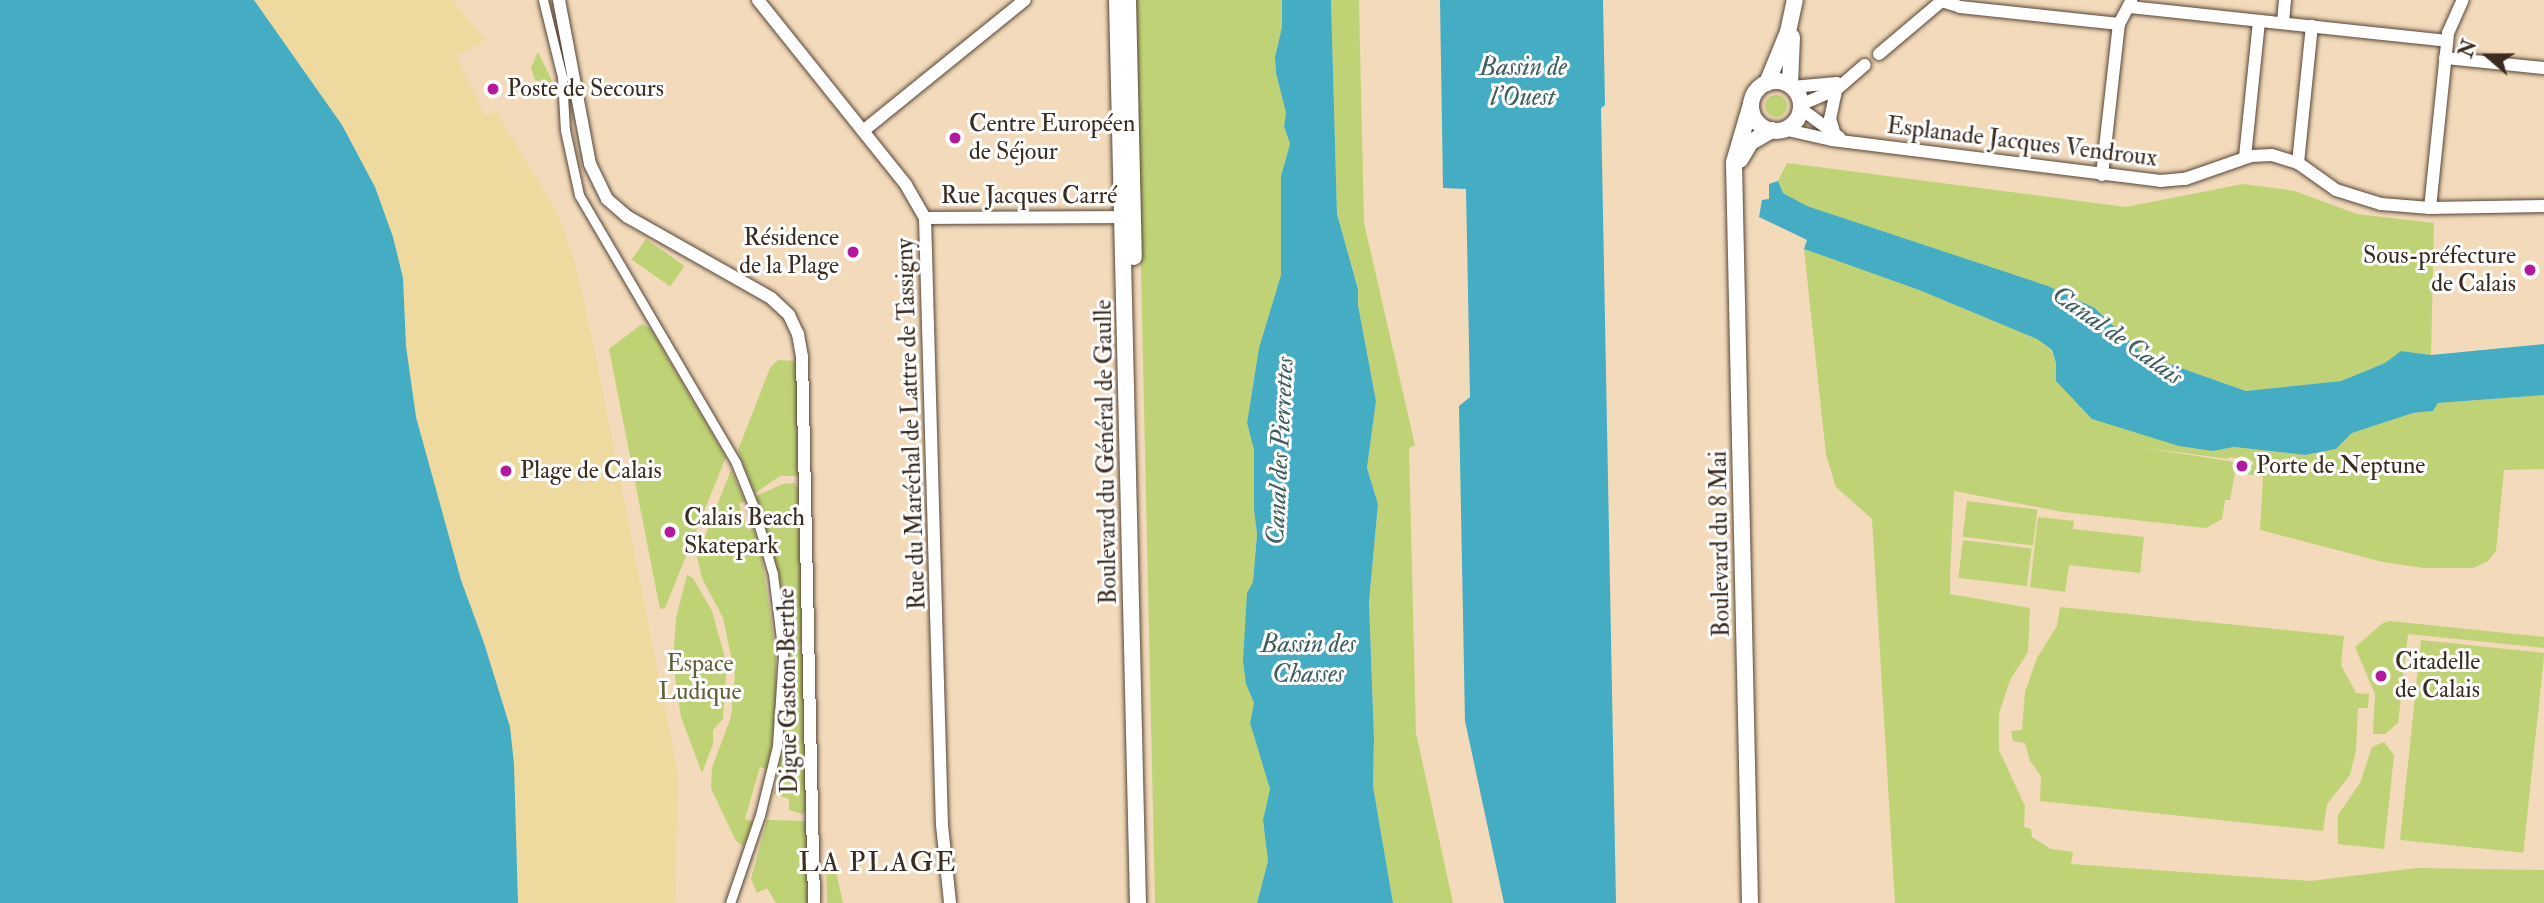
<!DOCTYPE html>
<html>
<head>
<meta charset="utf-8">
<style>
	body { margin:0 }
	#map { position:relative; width:2544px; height:903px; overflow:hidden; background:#f2dabb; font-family:"IM FELL Double Pica",serif }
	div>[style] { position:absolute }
	.green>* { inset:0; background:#bfd376; transform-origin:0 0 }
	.round { border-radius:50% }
	.sand>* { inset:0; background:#eeda9e }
	.water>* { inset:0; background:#44adc3 }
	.roads { filter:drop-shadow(0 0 2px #564436) drop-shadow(0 0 2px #564436) }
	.pedestrian>* { height:9px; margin:-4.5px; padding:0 4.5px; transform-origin:4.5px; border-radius:4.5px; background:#fff }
	.minor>* { height:12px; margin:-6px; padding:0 6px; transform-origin:6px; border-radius:6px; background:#fff }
	.tertiary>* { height:16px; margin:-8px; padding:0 8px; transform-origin:8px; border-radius:8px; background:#fff }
	.tertiary>.ring { margin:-8px; padding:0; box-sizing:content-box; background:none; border:16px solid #fff; border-radius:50% }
	.dots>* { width:19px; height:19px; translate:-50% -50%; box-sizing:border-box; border:4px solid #fff; border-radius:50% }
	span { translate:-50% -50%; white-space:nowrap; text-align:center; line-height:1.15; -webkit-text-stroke:6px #fff; paint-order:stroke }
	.poi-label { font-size:24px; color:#3b2a1e }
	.left { translate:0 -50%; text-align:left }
	.right { translate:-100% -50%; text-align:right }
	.street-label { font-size:24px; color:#3b2a1e }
	.park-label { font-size:24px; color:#635d38 }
	.water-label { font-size:26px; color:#3f5e60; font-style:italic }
	.quarter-label { font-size:28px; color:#3b2a1e; letter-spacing:2px }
	.north { position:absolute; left:2453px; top:21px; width:70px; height:70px; -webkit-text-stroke:5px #fff; paint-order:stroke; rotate:290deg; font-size:19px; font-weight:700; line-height:28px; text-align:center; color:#3b2a1e }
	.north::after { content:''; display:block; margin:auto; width:24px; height:32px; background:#3b2a1e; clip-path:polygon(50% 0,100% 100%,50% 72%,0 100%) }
</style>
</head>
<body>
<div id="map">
	<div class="green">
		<div style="clip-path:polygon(1135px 0,1282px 0,1282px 27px,1275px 56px,1276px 73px,1286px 113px,1284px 126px,1290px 144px,1281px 176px,1281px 275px,1259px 348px,1247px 423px,1254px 450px,1254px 510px,1257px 533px,1253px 582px,1247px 594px,1246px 684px,1254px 703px,1250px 723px,1270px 789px,1263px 820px,1268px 861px,1257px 903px,1155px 903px)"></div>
		<div style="clip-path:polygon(1331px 0,1359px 0,1364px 223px,1415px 445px,1409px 448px,1416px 733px,1453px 903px,1393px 903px,1373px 786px,1374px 738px,1369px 602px,1378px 504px,1367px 468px,1376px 401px,1358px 305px,1358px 288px,1337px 214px)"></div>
		<div style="clip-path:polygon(538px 52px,554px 85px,535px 80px,531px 68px)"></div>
		<div class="round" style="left:1765px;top:95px;width:22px;height:22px"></div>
		<div style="clip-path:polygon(1787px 163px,2126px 207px,2243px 184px,2295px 191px,2357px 214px,2434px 223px,2431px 355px,2401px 351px,2385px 363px,2341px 381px,2246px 391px,2144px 355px,2096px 308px,2048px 286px,1807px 206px,1783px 193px,1778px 181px)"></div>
		<div style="left:646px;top:239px;width:47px;height:25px;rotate:35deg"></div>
		<div style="clip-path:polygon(evenodd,1804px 249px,1919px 290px,2037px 339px,2051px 350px,2056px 363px,2056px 381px,2213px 451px,2234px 447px,2305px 455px,2336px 449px,2352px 433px,2413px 413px,2433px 411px,2438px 403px,2544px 395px,2544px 469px,2504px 470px,2496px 551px,2488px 561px,2473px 568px,2423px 568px,2383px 562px,2260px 530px,2263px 477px,2235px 472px,2230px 500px,2225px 500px,2222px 519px,2206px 528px,2063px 512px,1954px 491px,1950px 576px,1950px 594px,2030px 608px,2028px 652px,2010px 680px,1999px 714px,1999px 750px,2025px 806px,2024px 827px,2031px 829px,2032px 837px,2051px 849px,2073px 852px,2071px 864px,2310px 881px,2417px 868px,2544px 870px,2544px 903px,1895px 903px,1872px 519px,1836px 487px,1826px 455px,1804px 249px,2133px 446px,2228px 459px,2230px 457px,2253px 461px,2254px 465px,2133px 446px)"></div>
		<div style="clip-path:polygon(642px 324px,650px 328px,726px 457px,665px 608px,660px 609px,609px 349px)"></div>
		<div style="clip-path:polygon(778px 360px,797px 361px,800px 476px,780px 476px,755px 493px,738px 450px,770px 368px)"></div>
		<div style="clip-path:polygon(731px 470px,745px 501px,739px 504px,748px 530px,753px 528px,763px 565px,776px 655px,776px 707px,771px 750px,767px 769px,760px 767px,745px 819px,753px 822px,743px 846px,736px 841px,711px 788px,712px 768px,731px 717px,735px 675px,723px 618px,702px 578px,697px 556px)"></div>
		<div style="clip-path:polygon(795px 483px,796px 487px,800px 486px,804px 645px,789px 647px,780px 579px,756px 496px,783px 484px)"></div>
		<div style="left:1967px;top:501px;width:71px;height:36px;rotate:7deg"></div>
		<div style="clip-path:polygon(2038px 517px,2074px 521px,2073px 529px,2144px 537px,2140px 573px,2069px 565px,2065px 592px,2030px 587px)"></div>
		<div style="left:1963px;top:540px;width:69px;height:38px;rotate:7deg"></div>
		<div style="clip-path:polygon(687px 575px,693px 578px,712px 611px,727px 665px,723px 719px,713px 730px,713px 744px,702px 773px,681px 717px,673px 664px,676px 618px)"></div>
		<div style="clip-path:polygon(2060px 607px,2344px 636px,2341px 665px,2356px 693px,2369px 694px,2368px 708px,2358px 708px,2356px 750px,2350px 775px,2327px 804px,2323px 831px,2040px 801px,2041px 776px,2030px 761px,2025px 743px,2013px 741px,2011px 731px,2022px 730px,2025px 692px,2037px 658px,2057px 626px)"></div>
		<div style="clip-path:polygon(2390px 621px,2544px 637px,2544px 648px,2408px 634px,2398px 723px,2385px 734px,2373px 734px,2375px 694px,2355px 647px,2383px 623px)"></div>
		<div style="left:2421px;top:640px;width:124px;height:201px;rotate:6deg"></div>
		<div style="clip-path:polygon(799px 649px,804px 653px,807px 811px,802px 814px,789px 810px,789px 799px,774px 794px,788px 719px,789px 650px)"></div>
		<div style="clip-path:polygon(2384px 742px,2394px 755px,2384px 849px,2338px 844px,2338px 815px,2360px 783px,2372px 747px)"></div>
		<div style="clip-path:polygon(767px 820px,807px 821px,809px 903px,776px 903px,767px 888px,757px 893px,751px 879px)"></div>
		<div style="clip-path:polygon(826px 852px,833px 858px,843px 903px,827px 903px)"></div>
	</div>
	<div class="sand">
		<div style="clip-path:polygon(116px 0,452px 0,485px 40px,456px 56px,485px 116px,496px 112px,557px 212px,574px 259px,593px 343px,678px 775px,675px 903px,426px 903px)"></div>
	</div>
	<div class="water">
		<div style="clip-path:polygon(0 0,254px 0,342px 125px,375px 187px,393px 237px,403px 278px,406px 346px,416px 417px,461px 580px,484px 643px,510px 727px,514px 764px,518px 903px,0 903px)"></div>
		<div style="clip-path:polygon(1282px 0,1331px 0,1337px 214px,1358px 289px,1358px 305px,1376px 401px,1367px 468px,1378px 504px,1369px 602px,1374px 738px,1373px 786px,1393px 903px,1257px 903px,1268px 861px,1263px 820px,1270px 789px,1250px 723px,1254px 703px,1246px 684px,1243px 661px,1247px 593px,1253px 582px,1257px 534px,1254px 510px,1254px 450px,1247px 423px,1259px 348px,1281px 275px,1281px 176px,1290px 144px,1284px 126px,1286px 113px,1276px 73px,1275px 57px,1282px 27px)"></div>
		<div style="clip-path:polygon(1440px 0,1603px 0,1605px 105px,1601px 108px,1616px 903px,1504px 903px,1465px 721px,1459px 406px,1470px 397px,1466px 189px,1443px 188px)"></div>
		<div style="clip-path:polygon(1778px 181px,1783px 193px,1807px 206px,2048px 286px,2095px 308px,2144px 355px,2246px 391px,2341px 381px,2385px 363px,2401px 351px,2431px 355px,2544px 344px,2544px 395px,2438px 403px,2433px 411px,2413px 413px,2352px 433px,2336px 449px,2305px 455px,2234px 447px,2213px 451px,2179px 446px,2092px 419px,2056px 381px,2056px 363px,2052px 350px,2037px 339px,1919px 290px,1804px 249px,1807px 240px,1759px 217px,1762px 200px,1769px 199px,1769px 184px)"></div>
	</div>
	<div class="roads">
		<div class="pedestrian">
			<div style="left:543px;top:0;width:79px;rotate:76.1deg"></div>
			<div style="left:562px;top:77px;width:53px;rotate:86.8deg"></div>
			<div style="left:565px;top:130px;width:66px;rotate:77.8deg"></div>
			<div style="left:579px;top:195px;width:311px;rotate:59.6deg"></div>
			<div style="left:736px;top:463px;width:45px;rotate:68deg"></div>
			<div style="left:753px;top:505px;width:72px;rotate:73.8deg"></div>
			<div style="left:773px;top:574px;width:82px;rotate:83deg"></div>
			<div style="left:783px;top:655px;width:91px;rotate:93.8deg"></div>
			<div style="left:777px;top:746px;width:71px;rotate:103.8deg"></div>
			<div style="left:760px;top:815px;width:93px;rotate:108.8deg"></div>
		</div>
		<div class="minor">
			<div style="left:559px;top:0;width:167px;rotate:79.3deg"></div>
			<div style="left:590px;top:164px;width:39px;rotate:64deg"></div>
			<div style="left:607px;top:199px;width:28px;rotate:41deg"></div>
			<div style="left:628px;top:217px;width:164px;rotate:29.5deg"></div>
			<div style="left:771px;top:298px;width:25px;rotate:43deg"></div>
			<div style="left:789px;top:315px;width:21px;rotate:65deg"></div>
			<div style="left:798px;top:334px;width:23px;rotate:80deg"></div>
			<div style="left:802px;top:357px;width:546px;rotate:88.74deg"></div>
			<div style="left:758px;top:0;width:237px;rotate:51.3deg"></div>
			<div style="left:906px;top:185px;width:38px;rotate:60deg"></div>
			<div style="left:925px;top:218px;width:607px;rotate:88.4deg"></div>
			<div style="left:942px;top:825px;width:78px;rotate:84.1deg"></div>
			<div style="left:1942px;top:1px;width:19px;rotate:18deg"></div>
			<div style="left:1960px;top:7px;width:160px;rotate:6.1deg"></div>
			<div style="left:2130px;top:7px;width:319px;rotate:6.1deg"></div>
			<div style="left:2283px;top:23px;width:23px;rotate:-85deg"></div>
			<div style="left:1879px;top:54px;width:84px;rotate:-40.2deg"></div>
			<div style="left:2445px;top:58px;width:100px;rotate:5.8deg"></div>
			<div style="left:1792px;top:87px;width:45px;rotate:-5.1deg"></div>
			<div style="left:1800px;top:105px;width:39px;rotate:-23deg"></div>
			<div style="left:1836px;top:90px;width:38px;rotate:-41deg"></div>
			<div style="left:1800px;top:108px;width:49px;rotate:36.6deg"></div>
			<div style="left:1783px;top:129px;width:50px;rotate:12.7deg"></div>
			<div style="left:1832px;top:140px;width:331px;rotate:7.1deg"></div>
			<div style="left:2160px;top:181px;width:25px;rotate:-5deg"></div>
			<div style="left:2185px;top:179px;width:70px;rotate:-19.2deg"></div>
			<div style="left:2251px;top:156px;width:21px;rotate:-3deg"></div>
			<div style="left:2272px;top:155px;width:27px;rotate:17deg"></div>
			<div style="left:2298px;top:163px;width:47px;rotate:35.4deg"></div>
			<div style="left:2336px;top:190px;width:47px;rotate:17.3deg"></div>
			<div style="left:2381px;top:204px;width:49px;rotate:4.7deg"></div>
			<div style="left:2430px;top:208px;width:114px;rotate:-1deg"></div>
			<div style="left:863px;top:131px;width:208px;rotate:-39deg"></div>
			<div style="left:1835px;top:135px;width:17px;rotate:-107deg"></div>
			<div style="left:1830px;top:119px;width:30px;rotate:-78deg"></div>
			<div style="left:2245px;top:157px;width:137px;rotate:-84.1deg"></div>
			<div style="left:2298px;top:163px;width:138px;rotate:-84.2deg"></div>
			<div style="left:2102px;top:175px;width:152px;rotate:-83.6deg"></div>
			<div style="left:2119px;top:24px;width:26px;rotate:-62deg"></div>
			<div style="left:2430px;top:208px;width:176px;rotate:-84.1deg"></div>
			<div style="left:2448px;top:33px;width:36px;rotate:-66deg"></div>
			<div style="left:925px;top:218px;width:203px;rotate:-0.3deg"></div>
		</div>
		<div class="tertiary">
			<div style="left:1117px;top:0;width:903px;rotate:88.67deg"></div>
			<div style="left:1128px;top:0;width:257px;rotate:88.7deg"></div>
			<div class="ring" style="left:1751px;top:81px;width:34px;height:34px"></div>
			<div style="left:1767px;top:83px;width:55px;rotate:-67.6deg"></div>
			<div style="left:1788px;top:32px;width:33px;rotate:-78deg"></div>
			<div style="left:1790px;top:85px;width:48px;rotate:-87.6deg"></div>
			<div style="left:1740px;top:160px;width:21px;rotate:-59deg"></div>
			<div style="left:1751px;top:142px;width:24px;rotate:-30deg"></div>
			<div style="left:1750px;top:903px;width:741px;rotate:-91.24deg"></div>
			<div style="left:1734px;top:162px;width:60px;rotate:-73.7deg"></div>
		</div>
	</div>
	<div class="dots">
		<div style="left:493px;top:89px;background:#b5179e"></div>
		<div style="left:955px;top:138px;background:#b5179e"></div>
		<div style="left:853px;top:252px;background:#b5179e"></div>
		<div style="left:2530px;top:270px;background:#b5179e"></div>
		<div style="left:2242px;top:466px;background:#b5179e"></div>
		<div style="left:506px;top:471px;background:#b5179e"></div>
		<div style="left:670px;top:532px;background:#b5179e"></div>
		<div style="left:2381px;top:676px;background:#b5179e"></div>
	</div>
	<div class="poi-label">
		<span class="left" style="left:507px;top:89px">Poste de Secours</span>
		<span class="left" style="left:969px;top:138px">Centre Européen<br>de Séjour</span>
		<span class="right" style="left:839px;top:252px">Résidence<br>de la Plage</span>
		<span class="right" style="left:2516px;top:270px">Sous-préfecture<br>de Calais</span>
		<span class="left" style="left:2256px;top:466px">Porte de Neptune</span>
		<span class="left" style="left:520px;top:471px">Plage de Calais</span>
		<span class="left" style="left:684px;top:532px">Calais Beach<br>Skatepark</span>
		<span class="left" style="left:2395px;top:676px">Citadelle<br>de Calais</span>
	</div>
	<div class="street-label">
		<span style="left:2022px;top:142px;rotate:7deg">Esplanade Jacques Vendroux</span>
		<span style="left:1029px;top:196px">Rue Jacques Carré</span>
		<span style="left:911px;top:424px;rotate:-92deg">Rue du Maréchal de Lattre de Tassigny</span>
		<span style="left:1106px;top:452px;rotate:-91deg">Boulevard du Général de Gaulle</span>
		<span style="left:1720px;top:544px;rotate:-91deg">Boulevard du 8 Mai</span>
		<span style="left:788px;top:691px;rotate:-91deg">Digue Gaston Berthe</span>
	</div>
	<div class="park-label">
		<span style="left:700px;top:678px">Espace<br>Ludique</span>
	</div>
	<div class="water-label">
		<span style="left:1523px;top:83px">Bassin de<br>l'Ouest</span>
		<span style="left:2117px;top:336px;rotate:35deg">Canal de Calais</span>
		<span style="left:1281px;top:451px;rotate:-87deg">Canal des Pierrettes</span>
		<span style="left:1308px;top:660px">Bassin des<br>Chasses</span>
	</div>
	<div class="quarter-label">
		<span style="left:878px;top:863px">LA PLAGE</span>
	</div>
	<div class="north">N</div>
</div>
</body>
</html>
